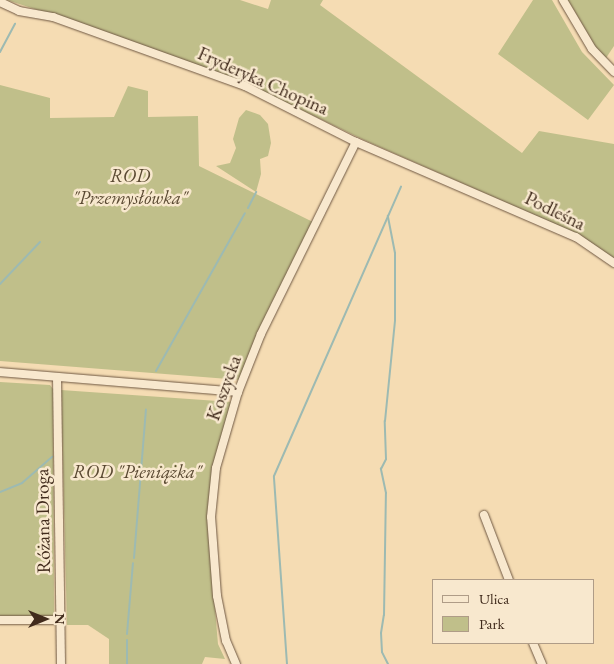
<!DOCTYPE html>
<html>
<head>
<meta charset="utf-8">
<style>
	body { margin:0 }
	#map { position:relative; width:614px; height:664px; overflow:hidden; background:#f5dcb3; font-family:"EB Garamond",serif }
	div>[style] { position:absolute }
	.green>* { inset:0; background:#c0bf8a }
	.stream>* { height:2px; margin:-1px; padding:0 1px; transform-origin:1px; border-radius:1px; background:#9dbab2 }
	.roads { filter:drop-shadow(0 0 1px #6e5742) drop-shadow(0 0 1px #6e5742) }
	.minor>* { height:8px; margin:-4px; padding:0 4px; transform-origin:4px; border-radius:4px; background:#f8e8ce }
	span { translate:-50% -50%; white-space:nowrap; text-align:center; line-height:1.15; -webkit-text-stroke:5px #f8e8ce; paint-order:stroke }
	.street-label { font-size:19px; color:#412b1c }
	.park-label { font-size:19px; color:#5a4932; font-style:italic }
	.legend { position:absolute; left:432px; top:579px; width:162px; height:65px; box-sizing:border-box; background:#f8e8ce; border:1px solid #af9c87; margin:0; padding:6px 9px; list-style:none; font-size:15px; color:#412b1c }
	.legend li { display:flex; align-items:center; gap:10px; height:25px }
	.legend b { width:25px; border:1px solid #af9c87 }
	.north { position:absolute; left:20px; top:594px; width:50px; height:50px; -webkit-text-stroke:4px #f8e8ce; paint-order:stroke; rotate:90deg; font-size:14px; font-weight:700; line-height:20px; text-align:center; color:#412b1c }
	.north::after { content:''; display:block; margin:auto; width:18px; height:22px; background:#412b1c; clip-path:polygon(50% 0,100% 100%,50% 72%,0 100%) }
</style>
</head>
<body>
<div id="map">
	<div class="green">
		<div style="clip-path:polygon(7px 0,240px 0,268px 9px,271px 0,323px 0,320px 5px,522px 153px,539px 131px,614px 144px,614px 262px,580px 235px,364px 140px,252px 86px,112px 34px)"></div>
		<div style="clip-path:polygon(533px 0,552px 0,582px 52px,614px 85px,588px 120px,498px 54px)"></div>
		<div style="clip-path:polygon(568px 0,614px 0,614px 46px,606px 58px,595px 46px)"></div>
		<div style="clip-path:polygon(0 85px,50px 98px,50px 118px,114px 117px,128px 86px,148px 91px,148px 117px,198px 116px,199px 166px,313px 222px,241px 380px,0 361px)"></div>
		<div style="clip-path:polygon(246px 110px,260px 115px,268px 124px,271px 143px,268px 156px,260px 159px,261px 174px,256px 192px,216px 166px,230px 163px,236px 148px,233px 139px,239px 118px)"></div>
		<div style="clip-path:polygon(0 382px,50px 385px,53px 389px,54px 616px,0 617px)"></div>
		<div style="clip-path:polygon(61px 390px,232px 402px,213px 466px,208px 529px,218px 644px,225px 659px,205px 657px,202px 664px,109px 664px,109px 639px,88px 625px,67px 625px)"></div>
	</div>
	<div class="stream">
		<div style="left:0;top:52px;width:32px;rotate:-62deg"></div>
		<div style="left:248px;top:208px;width:18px;rotate:-63deg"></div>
		<div style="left:0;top:284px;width:58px;rotate:-46.4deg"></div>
		<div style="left:156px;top:371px;width:181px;rotate:-60.6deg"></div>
		<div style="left:0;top:492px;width:24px;rotate:-22deg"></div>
		<div style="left:22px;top:483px;width:40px;rotate:-41deg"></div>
		<div style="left:134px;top:558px;width:149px;rotate:-85.4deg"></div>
		<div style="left:127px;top:634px;width:71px;rotate:-85.2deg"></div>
		<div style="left:127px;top:640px;width:24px;rotate:90deg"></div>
		<div style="left:287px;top:664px;width:188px;rotate:-94deg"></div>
		<div style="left:274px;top:476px;width:316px;rotate:-66.3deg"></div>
		<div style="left:388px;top:664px;width:13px;rotate:-117deg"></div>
		<div style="left:382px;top:652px;width:19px;rotate:-93deg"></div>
		<div style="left:381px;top:633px;width:18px;rotate:-81deg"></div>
		<div style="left:384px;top:615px;width:122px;rotate:-89.1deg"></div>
		<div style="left:386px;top:493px;width:25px;rotate:-102deg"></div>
		<div style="left:381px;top:469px;width:11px;rotate:-63deg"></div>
		<div style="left:386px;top:459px;width:38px;rotate:-92deg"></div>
		<div style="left:385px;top:421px;width:101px;rotate:-84.3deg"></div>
		<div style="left:395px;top:320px;width:67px;rotate:-90deg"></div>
		<div style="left:395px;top:253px;width:38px;rotate:-101deg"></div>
	</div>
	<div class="roads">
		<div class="minor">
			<div style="left:563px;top:0;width:57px;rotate:59.4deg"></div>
			<div style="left:592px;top:49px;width:32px;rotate:46deg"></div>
			<div style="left:0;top:2px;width:21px;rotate:25deg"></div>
			<div style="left:19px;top:11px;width:35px;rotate:10deg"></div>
			<div style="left:53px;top:17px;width:204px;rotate:19.8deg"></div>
			<div style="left:245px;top:86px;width:124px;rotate:26.8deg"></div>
			<div style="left:356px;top:142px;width:240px;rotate:23.4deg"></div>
			<div style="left:576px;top:237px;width:46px;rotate:34.4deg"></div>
			<div style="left:0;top:372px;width:239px;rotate:4.8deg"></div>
			<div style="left:57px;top:377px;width:287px;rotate:89.2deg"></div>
			<div style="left:484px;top:515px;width:70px;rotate:69deg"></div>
			<div style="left:0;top:620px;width:60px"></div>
			<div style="left:533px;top:643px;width:23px;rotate:67deg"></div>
			<div style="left:236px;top:664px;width:25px;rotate:-113deg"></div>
			<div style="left:226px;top:641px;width:46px;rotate:-101.3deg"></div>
			<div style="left:217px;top:596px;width:79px;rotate:-94.3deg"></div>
			<div style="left:211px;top:517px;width:49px;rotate:-84.2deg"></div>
			<div style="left:216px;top:468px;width:79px;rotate:-73.9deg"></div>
			<div style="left:238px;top:392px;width:62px;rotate:-68.4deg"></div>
			<div style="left:261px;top:334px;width:214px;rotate:-63.7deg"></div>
		</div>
	</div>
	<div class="street-label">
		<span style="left:263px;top:81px;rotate:24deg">Fryderyka Chopina</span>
		<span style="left:555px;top:211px;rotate:26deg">Podleśna</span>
		<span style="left:224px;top:388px;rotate:-70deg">Koszycka</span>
		<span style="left:43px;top:521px;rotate:-91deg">Różana Droga</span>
	</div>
	<div class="park-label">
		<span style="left:130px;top:187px">ROD<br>"Przemysłówka"</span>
		<span style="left:137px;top:472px">ROD "Pieniążka"</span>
	</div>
	<ul class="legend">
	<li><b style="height:6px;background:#f8e8ce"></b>Ulica</li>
	<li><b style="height:14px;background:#c0bf8a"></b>Park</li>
	</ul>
	<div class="north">N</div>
</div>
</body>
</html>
